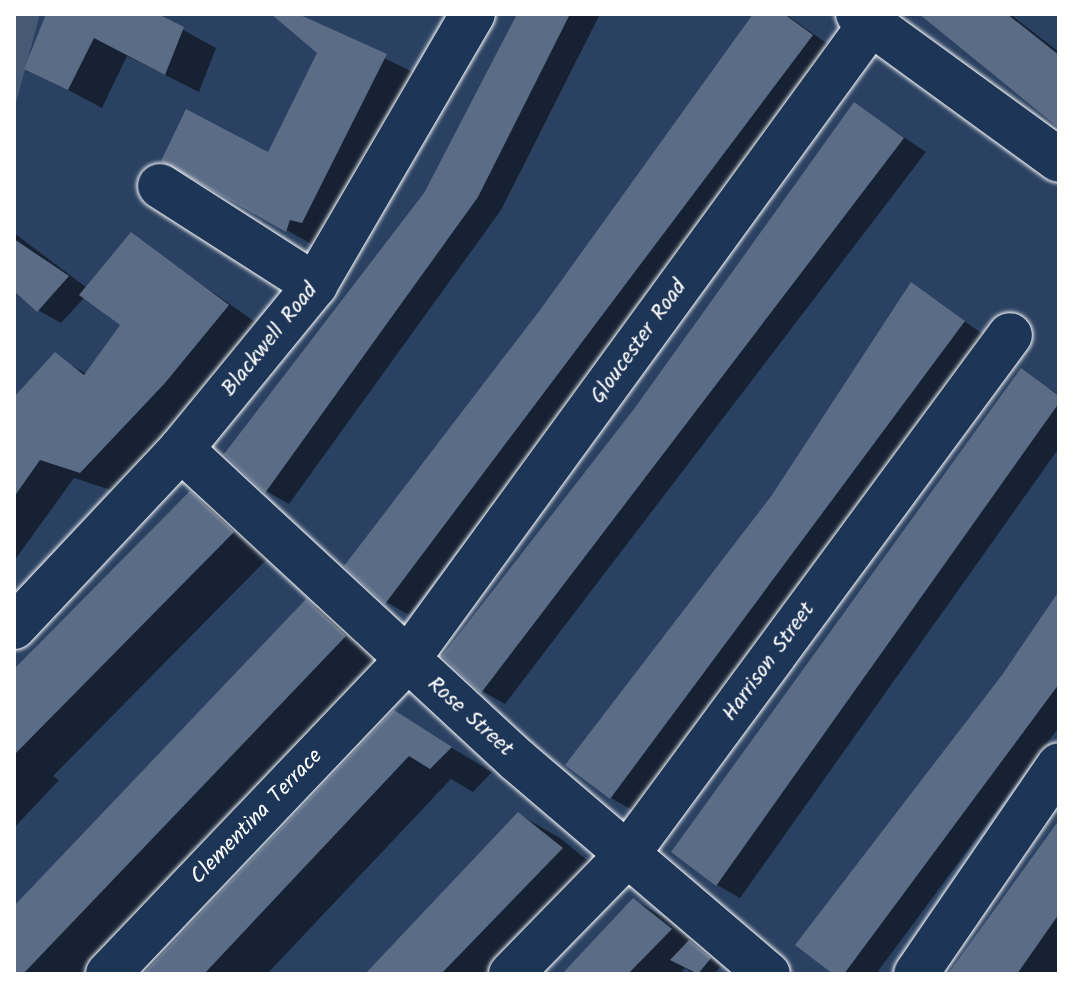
<!DOCTYPE html>
<html>
<head>
<meta charset="utf-8">
<style>
	body { margin:0 }
	#map { position:relative; width:1073px; height:988px; overflow:hidden; background:#2a4161; font-family:Kalam,sans-serif }
	div>[style] { position:absolute }
	.green>* { inset:0; background:#465975 }
	.shadow>* { inset:0; background:#0007 }
	.building>* { inset:0; background:#5b6c86 }
	.roads { filter:drop-shadow(0 0 2px #fff) drop-shadow(0 0 2px #fff) }
	.minor>* { height:44px; margin:-22px; padding:0 22px; transform-origin:22px; border-radius:22px; background:#1d3557 }
	span { translate:-50% -50%; white-space:nowrap; text-align:center; line-height:1.15; -webkit-text-stroke:7px #1d3557; paint-order:stroke }
	.street-label { font-size:22px; color:#fff }
	.frame { position:absolute; inset:0; border:16px solid #fff; pointer-events:none }
</style>
</head>
<body>
<div id="map">
	<div class="green">
		<div style="clip-path:polygon(14px 14px,40px 14px,14px 110px)"></div>
	</div>
	<div class="shadow">
		<div style="clip-path:polygon(52px 14px,154px 14px,216px 48px,199px 92px,127px 56px,102px 108px,27px 68px)"></div>
		<div style="clip-path:polygon(275px 14px,293px 14px,419px 75px,320px 249px,163px 160px,269px 155px,320px 52px)"></div>
		<div style="clip-path:polygon(519px 14px,600px 14px,501px 210px,289px 504px,266px 491px)"></div>
		<div style="clip-path:polygon(755px 14px,785px 14px,835px 49px,409px 615px,386px 602px,544px 307px)"></div>
		<div style="clip-path:polygon(922px 14px,1010px 14px,1059px 52px,1059px 126px)"></div>
		<div style="clip-path:polygon(855px 105px,926px 152px,505px 704px,482px 691px,635px 410px)"></div>
		<div style="clip-path:polygon(14px 233px,87px 288px,131px 235px,261px 326px,114px 491px,74px 478px,14px 561px,14px 405px,62px 360px,87px 374px,123px 324px,85px 297px,61px 323px,38px 310px,14px 289px)"></div>
		<div style="clip-path:polygon(912px 285px,986px 336px,634px 811px,611px 798px,774px 496px)"></div>
		<div style="clip-path:polygon(1021px 371px,1059px 395px,1059px 448px,740px 898px,717px 885px)"></div>
		<div style="clip-path:polygon(190px 494px,228px 516px,271px 555px,53px 776px,59px 780px,14px 828px,14px 671px)"></div>
		<div style="clip-path:polygon(1059px 594px,1059px 727px,876px 974px,836px 974px,1003px 676px)"></div>
		<div style="clip-path:polygon(306px 601px,348px 625px,386px 661px,86px 974px,14px 974px,14px 912px)"></div>
		<div style="clip-path:polygon(394px 713px,492px 772px,473px 792px,451px 779px,267px 974px,142px 974px)"></div>
		<div style="clip-path:polygon(518px 814px,560px 838px,604px 874px,506px 974px,367px 974px)"></div>
		<div style="clip-path:polygon(1059px 823px,1059px 974px,951px 974px)"></div>
		<div style="clip-path:polygon(634px 900px,667px 919px,721px 966px,714px 974px,693px 974px,685px 968px,680px 974px,564px 974px)"></div>
	</div>
	<div class="building">
		<div style="clip-path:polygon(46px 14px,158px 14px,184px 27px,165px 75px,94px 38px,68px 90px,24px 69px)"></div>
		<div style="clip-path:polygon(271px 14px,298px 14px,387px 54px,302px 223px,290px 220px,286px 232px,161px 161px,186px 109px,268px 152px,317px 53px)"></div>
		<div style="clip-path:polygon(517px 14px,570px 14px,478px 197px,265px 493px,224px 454px,424px 193px)"></div>
		<div style="clip-path:polygon(753px 14px,784px 14px,813px 35px,385px 604px,344px 566px,543px 306px)"></div>
		<div style="clip-path:polygon(919px 14px,1007px 14px,1059px 55px,1059px 128px)"></div>
		<div style="clip-path:polygon(854px 102px,904px 138px,481px 693px,442px 656px,634px 409px)"></div>
		<div style="clip-path:polygon(131px 232px,229px 305px,165px 383px,80px 473px,40px 460px,14px 497px,14px 397px,55px 352px,84px 375px,120px 325px,79px 295px)"></div>
		<div style="clip-path:polygon(14px 239px,69px 276px,37px 312px,14px 291px)"></div>
		<div style="clip-path:polygon(911px 282px,965px 321px,610px 799px,565px 765px,772px 495px)"></div>
		<div style="clip-path:polygon(1021px 368px,1059px 396px,1059px 403px,716px 886px,671px 852px)"></div>
		<div style="clip-path:polygon(190px 491px,234px 532px,14px 755px,14px 669px)"></div>
		<div style="clip-path:polygon(1059px 591px,1059px 684px,844px 974px,833px 974px,795px 945px,1002px 675px)"></div>
		<div style="clip-path:polygon(306px 599px,346px 636px,23px 974px,14px 974px,14px 906px)"></div>
		<div style="clip-path:polygon(394px 710px,452px 747px,430px 769px,409px 756px,204px 974px,143px 974px)"></div>
		<div style="clip-path:polygon(518px 812px,563px 848px,441px 974px,365px 974px)"></div>
		<div style="clip-path:polygon(1059px 820px,1059px 914px,1017px 974px,948px 974px)"></div>
		<div style="clip-path:polygon(633px 898px,672px 929px,628px 974px,562px 974px)"></div>
		<div style="clip-path:polygon(689px 940px,711px 958px,698px 974px,670px 960px)"></div>
	</div>
	<div class="roads">
		<div class="minor">
			<div style="left:858px;top:14px;width:248px;rotate:36deg"></div>
			<div style="left:160px;top:186px;width:184px;rotate:32.6deg"></div>
			<div style="left:181px;top:449px;width:458px;rotate:42.8deg"></div>
			<div style="left:517px;top:760px;width:330px;rotate:40.5deg"></div>
			<div style="left:14px;top:627px;width:244px;rotate:-46.8deg"></div>
			<div style="left:181px;top:449px;width:212px;rotate:-50.7deg"></div>
			<div style="left:315px;top:285px;width:314px;rotate:-59.8deg"></div>
			<div style="left:108px;top:974px;width:434px;rotate:-46.4deg"></div>
			<div style="left:407px;top:660px;width:788px;rotate:-53.93deg"></div>
			<div style="left:511px;top:974px;width:165px;rotate:-45.7deg"></div>
			<div style="left:626px;top:856px;width:647px;rotate:-53.61deg"></div>
			<div style="left:916px;top:974px;width:253px;rotate:-55.6deg"></div>
		</div>
	</div>
	<div class="street-label">
		<span style="left:270px;top:340px;rotate:-51deg">Blackwell Road</span>
		<span style="left:639px;top:342px;rotate:-54deg">Gloucester Road</span>
		<span style="left:769px;top:662px;rotate:-54deg">Harrison Street</span>
		<span style="left:470px;top:717px;rotate:42deg">Rose Street</span>
		<span style="left:257px;top:817px;rotate:-46deg">Clementina Terrace</span>
	</div>
	<div class="frame"></div>
</div>
</body>
</html>
